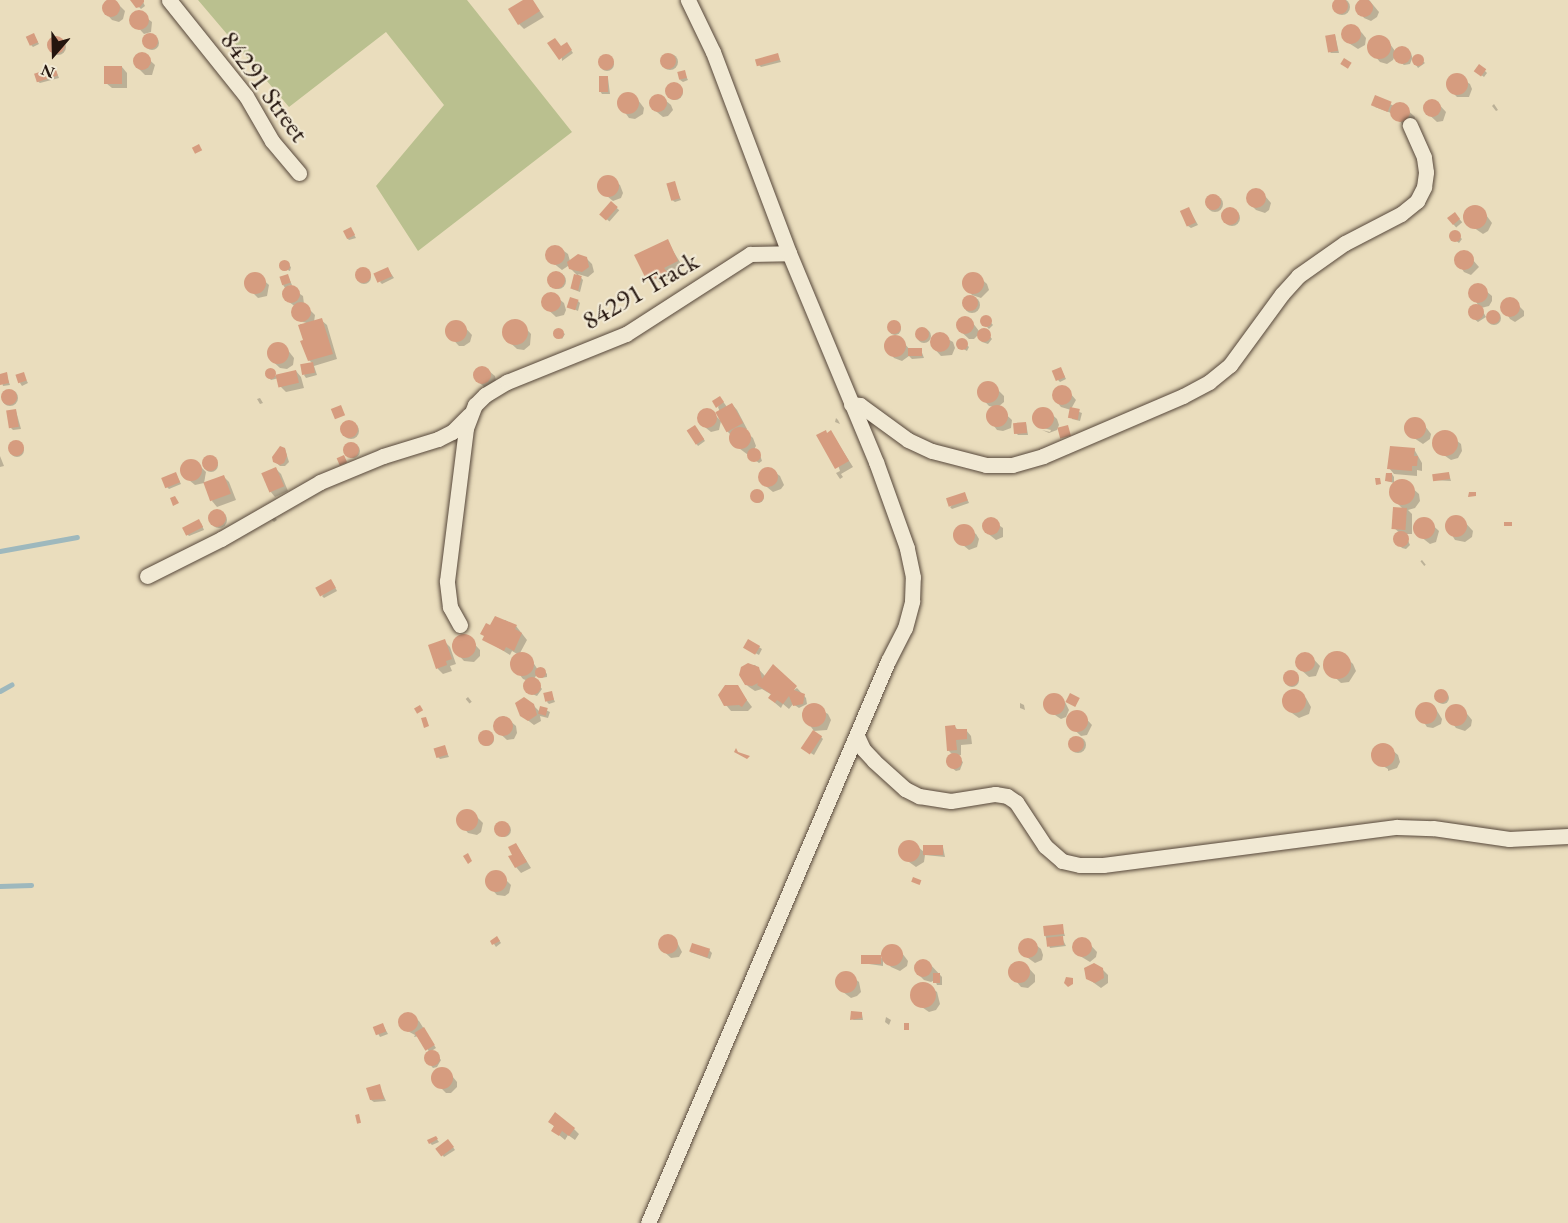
<!DOCTYPE html>
<html>
<head>
<meta charset="utf-8">
<style>
	body { margin:0 }
	#map { position:relative; width:1568px; height:1223px; overflow:hidden; background:#eaddbd; font-family:"EB Garamond",serif }
	div>[style] { position:absolute }
	.green>* { inset:0; background:#bac08f }
	.shadow>* { inset:0; background:#0003; transform-origin:0 0 }
	.round { border-radius:50% }
	.stream>* { height:4.5px; margin:-2.25px; padding:0 2.25px; transform-origin:2.25px; border-radius:2.25px; background:#9eb8bd }
	.building>* { inset:0; background:#d69c7f; transform-origin:0 0 }
	.roads { filter:drop-shadow(0 0 2px #56473a) drop-shadow(0 0 2px #56473a) }
	.street>* { height:15px; margin:-7.5px; padding:0 7.5px; transform-origin:7.5px; border-radius:7.5px; background:#f1e9d4 }
	span { translate:-50% -50%; white-space:nowrap; text-align:center; line-height:1.15; -webkit-text-stroke:4.5px #f1e9d4; paint-order:stroke }
	.street-label { font-size:27px; color:#24150e }
	.north { position:absolute; left:24px; top:24px; width:60px; height:60px; -webkit-text-stroke:4px #f1e9d4; paint-order:stroke; rotate:200deg; font-size:16px; font-weight:700; line-height:24px; text-align:center; color:#24150e }
	.north::after { content:''; display:block; margin:auto; width:21px; height:27px; background:#24150e; clip-path:polygon(50% 0,100% 100%,50% 72%,0 100%) }
</style>
</head>
<body>
<div id="map">
	<div class="green">
		<div style="clip-path:polygon(198px 0,467px 0,572px 132px,418px 251px,376px 186px,444px 105px,386px 32px,289px 107px)"></div>
	</div>
	<div class="shadow">
		<div class="round" style="left:1334px;top:-1px;width:16px;height:16px"></div>
		<div style="clip-path:polygon(110px 0,115px 1px,125px 11px,123px 19px,119px 22px,112px 20px,103px 10px,105px 2px)"></div>
		<div style="clip-path:polygon(132px 0,142px 0,145px 6px,141px 9px)"></div>
		<div style="clip-path:polygon(525px 0,532px 0,544px 17px,524px 29px,519px 24px)"></div>
		<div style="clip-path:polygon(1369px 0,1379px 12px,1377px 17px,1371px 21px,1364px 18px,1356px 6px,1360px 0)"></div>
		<div style="clip-path:polygon(139px 12px,152px 22px,151px 32px,144px 34px,131px 20px,134px 14px)"></div>
		<div style="clip-path:polygon(1347px 27px,1356px 27px,1362px 33px,1366px 38px,1365px 45px,1358px 49px,1347px 42px,1343px 37px)"></div>
		<div style="clip-path:polygon(34px 35px,39px 44px,33px 47px,31px 45px)"></div>
		<div style="clip-path:polygon(1335px 35px,1339px 53px,1331px 53px,1329px 51px)"></div>
		<div class="round" style="left:145px;top:36px;width:14px;height:14px"></div>
		<div style="clip-path:polygon(1378px 36px,1388px 41px,1395px 51px,1403px 48px,1411px 53px,1413px 60px,1417px 56px,1425px 63px,1418px 68px,1412px 59px,1410px 64px,1404px 65px,1397px 60px,1397px 51px,1393px 60px,1387px 64px,1380px 62px,1368px 48px,1372px 39px)"></div>
		<div class="round" style="left:50px;top:39px;width:16px;height:16px"></div>
		<div style="clip-path:polygon(569px 47px,573px 53px,562px 61px,561px 48px)"></div>
		<div style="clip-path:polygon(138px 54px,143px 54px,155px 65px,152px 75px,145px 75px,135px 65px,134px 60px)"></div>
		<div style="clip-path:polygon(777px 54px,781px 62px,761px 67px,759px 65px)"></div>
		<div class="round" style="left:662px;top:54px;width:16px;height:16px"></div>
		<div class="round" style="left:600px;top:57px;width:14px;height:14px"></div>
		<div style="clip-path:polygon(1480px 66px,1487px 73px,1484px 77px,1476px 71px)"></div>
		<div style="clip-path:polygon(122px 67px,127px 73px,127px 88px,112px 88px,106px 83px)"></div>
		<div style="clip-path:polygon(55px 68px,59px 78px,40px 83px,37px 81px)"></div>
		<div style="clip-path:polygon(684px 72px,688px 80px,683px 82px,680px 80px)"></div>
		<div style="clip-path:polygon(1455px 74px,1470px 84px,1472px 89px,1469px 97px,1457px 97px,1451px 91px,1448px 83px)"></div>
		<div style="clip-path:polygon(608px 78px,610px 94px,602px 94px,600px 91px)"></div>
		<div class="round" style="left:667px;top:84px;width:16px;height:16px"></div>
		<div style="clip-path:polygon(628px 93px,635px 96px,644px 108px,643px 114px,635px 119px,629px 118px,618px 103px,620px 98px)"></div>
		<div style="clip-path:polygon(659px 95px,671px 105px,673px 110px,668px 116px,663px 117px,652px 108px,650px 103px,654px 96px)"></div>
		<div style="clip-path:polygon(1376px 97px,1394px 106px,1401px 104px,1415px 117px,1414px 122px,1408px 126px,1403px 125px,1392px 111px,1391px 113px,1375px 107px)"></div>
		<div style="clip-path:polygon(1430px 100px,1435px 100px,1446px 112px,1443px 121px,1437px 122px,1425px 111px,1425px 106px)"></div>
		<div style="clip-path:polygon(1494px 104px,1498px 110px,1496px 111px,1492px 106px)"></div>
		<div style="clip-path:polygon(609px 177px,620px 185px,623px 193px,621px 198px,613px 201px,602px 192px,599px 186px,601px 181px)"></div>
		<div style="clip-path:polygon(674px 183px,681px 200px,675px 202px,672px 200px)"></div>
		<div style="clip-path:polygon(1254px 190px,1260px 190px,1271px 203px,1269px 210px,1265px 213px,1256px 210px,1250px 204px,1248px 199px)"></div>
		<div class="round" style="left:1207px;top:196px;width:16px;height:16px"></div>
		<div style="left:611px;top:203px;width:11px;height:15px;rotate:41deg"></div>
		<div style="clip-path:polygon(1474px 206px,1481px 208px,1492px 223px,1488px 231px,1483px 234px,1467px 223px,1465px 216px,1468px 210px)"></div>
		<div style="clip-path:polygon(1189px 209px,1198px 225px,1191px 228px,1188px 226px)"></div>
		<div class="round" style="left:1224px;top:210px;width:16px;height:16px"></div>
		<div style="left:1455px;top:214px;width:11px;height:8px;rotate:49deg"></div>
		<div style="clip-path:polygon(351px 229px,356px 238px,349px 240px,347px 238px)"></div>
		<div style="clip-path:polygon(1454px 232px,1462px 239px,1459px 243px,1451px 237px)"></div>
		<div style="clip-path:polygon(667px 241px,683px 267px,669px 274px,671px 278px,660px 283px,656px 279px,651px 281px,646px 276px)"></div>
		<div style="clip-path:polygon(557px 246px,568px 254px,570px 261px,586px 258px,592px 264px,594px 272px,588px 277px,578px 274px,583px 280px,580px 292px,572px 289px,579px 277px,568px 266px,562px 270px,548px 259px,547px 254px,551px 247px)"></div>
		<div style="clip-path:polygon(1466px 252px,1479px 267px,1471px 275px,1464px 272px,1456px 260px,1461px 253px)"></div>
		<div style="clip-path:polygon(283px 261px,291px 267px,290px 271px,281px 267px)"></div>
		<div style="clip-path:polygon(388px 269px,394px 278px,382px 284px,380px 282px)"></div>
		<div class="round" style="left:357px;top:270px;width:14px;height:14px"></div>
		<div class="round" style="left:550px;top:273px;width:16px;height:16px"></div>
		<div style="clip-path:polygon(252px 274px,258px 275px,269px 285px,267px 296px,258px 298px,246px 286px,246px 280px)"></div>
		<div style="clip-path:polygon(976px 274px,987px 284px,989px 290px,981px 298px,972px 295px,964px 284px,967px 276px)"></div>
		<div style="clip-path:polygon(288px 276px,292px 285px,288px 286px,303px 296px,304px 304px,315px 315px,314px 322px,321px 320px,327px 325px,337px 359px,314px 366px,317px 375px,306px 378px,304px 375px,313px 364px,309px 360px,300px 324px,309px 327px,310px 324px,296px 320px,292px 315px,296px 307px,286px 300px,284px 293px,286px 289px,283px 285px)"></div>
		<div style="clip-path:polygon(1479px 285px,1492px 296px,1492px 301px,1489px 306px,1481px 308px,1486px 317px,1478px 322px,1469px 315px,1471px 307px,1478px 305px,1470px 292px,1472px 287px)"></div>
		<div style="clip-path:polygon(553px 294px,564px 303px,566px 310px,564px 315px,556px 317px,544px 306px,545px 296px)"></div>
		<div class="round" style="left:964px;top:297px;width:16px;height:16px"></div>
		<div style="clip-path:polygon(1507px 299px,1512px 299px,1524px 311px,1524px 316px,1515px 322px,1510px 319px,1502px 306px)"></div>
		<div style="clip-path:polygon(578px 301px,580px 303px,578px 311px,569px 307px)"></div>
		<div class="round" style="left:1487px;top:311px;width:14px;height:14px"></div>
		<div style="clip-path:polygon(986px 317px,993px 325px,989px 329px,981px 321px)"></div>
		<div style="clip-path:polygon(961px 318px,969px 318px,979px 331px,984px 329px,992px 339px,988px 344px,982px 342px,978px 335px,974px 339px,969px 339px,957px 328px)"></div>
		<div style="clip-path:polygon(454px 321px,460px 322px,472px 335px,470px 342px,464px 346px,459px 346px,447px 333px,449px 324px)"></div>
		<div style="clip-path:polygon(514px 321px,521px 323px,531px 334px,530px 345px,524px 350px,517px 349px,505px 338px,505px 327px)"></div>
		<div class="round" style="left:889px;top:323px;width:12px;height:12px"></div>
		<div style="clip-path:polygon(557px 329px,565px 334px,562px 339px,555px 333px)"></div>
		<div class="round" style="left:917px;top:329px;width:14px;height:14px"></div>
		<div style="clip-path:polygon(939px 334px,953px 342px,955px 348px,952px 355px,941px 356px,931px 345px,934px 336px)"></div>
		<div style="clip-path:polygon(894px 336px,900px 338px,910px 350px,921px 350px,924px 358px,912px 359px,909px 356px,902px 361px,894px 358px,885px 347px,889px 339px)"></div>
		<div style="clip-path:polygon(961px 340px,969px 347px,967px 351px,958px 346px)"></div>
		<div style="clip-path:polygon(277px 343px,283px 344px,294px 358px,293px 365px,287px 369px,280px 368px,269px 358px,269px 349px)"></div>
		<div style="clip-path:polygon(479px 367px,484px 367px,495px 376px,496px 381px,487px 389px,477px 381px,474px 373px)"></div>
		<div style="clip-path:polygon(1061px 369px,1066px 379px,1060px 382px,1058px 380px)"></div>
		<div style="clip-path:polygon(272px 370px,275px 376px,296px 371px,301px 377px,304px 388px,286px 392px,281px 387px,279px 378px,271px 380px,269px 378px,267px 372px)"></div>
		<div style="clip-path:polygon(6px 374px,10px 385px,3px 386px,0 375px)"></div>
		<div style="clip-path:polygon(23px 374px,28px 383px,22px 386px,20px 383px)"></div>
		<div style="clip-path:polygon(986px 383px,991px 383px,1004px 396px,1004px 402px,998px 407px,1012px 420px,1011px 428px,1003px 431px,997px 430px,988px 418px,989px 412px,995px 407px,989px 406px,979px 395px,979px 389px)"></div>
		<div style="clip-path:polygon(1059px 387px,1065px 387px,1076px 400px,1071px 409px,1082px 413px,1080px 421px,1072px 419px,1071px 410px,1061px 407px,1056px 401px,1053px 396px)"></div>
		<div class="round" style="left:2px;top:390px;width:16px;height:16px"></div>
		<div style="clip-path:polygon(260px 398px,263px 403px,260px 404px,257px 399px)"></div>
		<div style="clip-path:polygon(722px 400px,727px 407px,732px 404px,737px 410px,747px 429px,744px 430px,753px 438px,756px 446px,753px 451px,759px 452px,762px 461px,759px 463px,732px 443px,732px 436px,727px 431px,718px 407px)"></div>
		<div style="clip-path:polygon(1046px 409px,1057px 419px,1059px 425px,1057px 430px,1049px 433px,1042px 430px,1050px 432px,1051px 430px,1039px 427px,1034px 417px,1037px 411px)"></div>
		<div style="clip-path:polygon(704px 410px,712px 412px,721px 421px,719px 430px,711px 432px,701px 424px,700px 413px)"></div>
		<div style="clip-path:polygon(16px 411px,21px 429px,13px 430px,11px 428px)"></div>
		<div style="clip-path:polygon(836px 418px,838px 420px,840px 424px,835px 422px)"></div>
		<div style="clip-path:polygon(1413px 419px,1422px 422px,1431px 434px,1430px 439px,1423px 444px,1408px 434px,1406px 428px)"></div>
		<div style="clip-path:polygon(1026px 423px,1028px 435px,1018px 435px,1016px 433px)"></div>
		<div class="round" style="left:343px;top:423px;width:16px;height:16px"></div>
		<div style="clip-path:polygon(697px 429px,705px 441px,698px 446px,688px 431px)"></div>
		<div style="clip-path:polygon(831px 432px,853px 467px,841px 474px,843px 477px,840px 479px,836px 473px,840px 471px,828px 434px)"></div>
		<div style="clip-path:polygon(1446px 432px,1461px 444px,1462px 451px,1458px 458px,1451px 460px,1435px 449px,1434px 442px,1436px 435px)"></div>
		<div class="round" style="left:10px;top:443px;width:14px;height:14px"></div>
		<div class="round" style="left:346px;top:444px;width:14px;height:14px"></div>
		<div style="clip-path:polygon(285px 449px,289px 462px,285px 466px,280px 466px,274px 461px)"></div>
		<div style="clip-path:polygon(1414px 449px,1422px 463px,1422px 471px,1417px 470px,1417px 476px,1394px 474px,1389px 468px)"></div>
		<div style="clip-path:polygon(0 456px,4px 466px,0 467px)"></div>
		<div class="round" style="left:204px;top:458px;width:14px;height:14px"></div>
		<div style="clip-path:polygon(189px 460px,195px 461px,206px 472px,204px 483px,195px 485px,184px 476px,182px 466px)"></div>
		<div style="clip-path:polygon(769px 468px,780px 476px,784px 485px,781px 489px,773px 492px,762px 483px,760px 475px)"></div>
		<div style="clip-path:polygon(276px 469px,281px 474px,288px 491px,275px 497px,270px 491px)"></div>
		<div style="clip-path:polygon(176px 474px,181px 484px,169px 489px,166px 486px)"></div>
		<div style="clip-path:polygon(1392px 474px,1394px 477px,1394px 483px,1387px 481px)"></div>
		<div style="clip-path:polygon(1449px 474px,1451px 481px,1433px 480px)"></div>
		<div style="clip-path:polygon(223px 476px,229px 482px,236px 500px,217px 507px,212px 501px)"></div>
		<div style="clip-path:polygon(1404px 481px,1419px 494px,1420px 501px,1415px 508px,1408px 510px,1412px 514px,1412px 534px,1405px 534px,1410px 545px,1406px 549px,1402px 548px,1394px 540px,1400px 533px,1394px 528px,1403px 509px,1395px 501px,1391px 491px,1394px 485px)"></div>
		<div class="round" style="left:752px;top:491px;width:12px;height:12px"></div>
		<div style="clip-path:polygon(965px 494px,969px 503px,952px 509px,950px 507px)"></div>
		<div class="round" style="left:211px;top:512px;width:16px;height:16px"></div>
		<div style="clip-path:polygon(274px 516px,277px 520px,274px 522px,270px 518px)"></div>
		<div style="clip-path:polygon(1453px 517px,1460px 517px,1473px 531px,1472px 537px,1465px 542px,1455px 540px,1447px 527px,1448px 521px)"></div>
		<div style="clip-path:polygon(990px 519px,1003px 528px,1003px 537px,996px 540px,986px 532px,983px 525px)"></div>
		<div style="clip-path:polygon(1426px 519px,1439px 531px,1436px 542px,1430px 544px,1416px 533px,1415px 527px,1420px 520px)"></div>
		<div style="clip-path:polygon(201px 523px,204px 530px,189px 536px,187px 534px)"></div>
		<div style="clip-path:polygon(964px 526px,976px 534px,979px 539px,977px 547px,969px 550px,958px 541px,956px 530px)"></div>
		<div style="left:1422px;top:560px;width:6px;height:2px;rotate:51deg"></div>
		<div style="clip-path:polygon(333px 583px,337px 591px,324px 598px,322px 596px)"></div>
		<div style="clip-path:polygon(505px 620px,516px 626px,527px 640px,520px 653px,529px 656px,538px 670px,542px 668px,547px 674px,547px 677px,541px 678px,537px 674px,534px 679px,542px 689px,537px 696px,527px 692px,525px 683px,528px 681px,523px 679px,512px 665px,519px 655px,512px 651px,510px 655px,484px 639px,491px 627px)"></div>
		<div style="clip-path:polygon(461px 636px,467px 636px,480px 650px,480px 656px,474px 662px,464px 661px,454px 650px,455px 640px)"></div>
		<div style="clip-path:polygon(444px 641px,450px 647px,456px 664px,450px 666px,452px 671px,443px 674px,438px 669px,429px 646px)"></div>
		<div style="clip-path:polygon(749px 641px,762px 649px,759px 655px,746px 648px)"></div>
		<div style="clip-path:polygon(1308px 653px,1320px 666px,1316px 676px,1309px 677px,1299px 668px,1297px 659px,1300px 654px)"></div>
		<div style="clip-path:polygon(1333px 653px,1341px 653px,1353px 664px,1356px 671px,1349px 682px,1341px 683px,1326px 669px,1327px 658px)"></div>
		<div style="clip-path:polygon(749px 665px,755px 665px,765px 676px,791px 692px,797px 688px,806px 698px,807px 704px,799px 708px,793px 704px,789px 709px,783px 704px,781px 708px,775px 703px,772px 695px,762px 689px,755px 691px,749px 687px,743px 681px)"></div>
		<div class="round" style="left:1285px;top:673px;width:14px;height:14px"></div>
		<div style="clip-path:polygon(737px 687px,752px 707px,748px 711px,731px 711px,726px 705px)"></div>
		<div style="clip-path:polygon(1293px 690px,1306px 698px,1311px 707px,1309px 714px,1299px 718px,1286px 709px,1283px 702px,1284px 696px)"></div>
		<div class="round" style="left:1437px;top:692px;width:12px;height:12px"></div>
		<div style="clip-path:polygon(551px 693px,555px 702px,549px 704px,547px 702px)"></div>
		<div style="clip-path:polygon(1053px 694px,1065px 702px,1069px 710px,1066px 717px,1061px 719px,1046px 709px,1047px 697px)"></div>
		<div style="left:468px;top:697px;width:6px;height:3px;rotate:51deg"></div>
		<div style="clip-path:polygon(1020px 703px,1024px 705px,1025px 710px,1020px 708px)"></div>
		<div style="clip-path:polygon(1425px 703px,1434px 706px,1442px 719px,1441px 724px,1433px 728px,1427px 727px,1417px 712px,1419px 706px)"></div>
		<div style="clip-path:polygon(533px 705px,540px 712px,541px 708px,550px 712px,548px 718px,540px 716px,541px 721px,534px 725px,521px 715px)"></div>
		<div style="clip-path:polygon(812px 705px,828px 714px,831px 720px,827px 730px,814px 731px,803px 716px,804px 710px)"></div>
		<div style="clip-path:polygon(1454px 707px,1463px 709px,1472px 720px,1471px 726px,1465px 731px,1456px 728px,1447px 716px,1449px 710px)"></div>
		<div style="clip-path:polygon(1074px 712px,1080px 712px,1092px 725px,1087px 735px,1081px 736px,1068px 724px,1068px 718px)"></div>
		<div style="clip-path:polygon(504px 716px,516px 726px,517px 733px,514px 739px,507px 740px,496px 730px,495px 723px,498px 718px)"></div>
		<div style="clip-path:polygon(955px 727px,959px 731px,966px 730px,971px 736px,972px 744px,961px 745px,961px 755px,955px 755px,963px 762px,960px 770px,956px 771px,948px 765px,948px 758px,953px 755px,948px 750px)"></div>
		<div class="round" style="left:480px;top:732px;width:14px;height:14px"></div>
		<div style="clip-path:polygon(821px 737px,823px 739px,814px 755px,806px 750px)"></div>
		<div class="round" style="left:1070px;top:737px;width:16px;height:16px"></div>
		<div style="clip-path:polygon(1380px 745px,1386px 745px,1398px 755px,1400px 762px,1397px 768px,1388px 771px,1388px 769px,1376px 762px,1373px 752px)"></div>
		<div style="clip-path:polygon(444px 747px,449px 757px,440px 759px,438px 757px)"></div>
		<div style="clip-path:polygon(465px 811px,473px 813px,483px 823px,481px 832px,477px 835px,468px 833px,459px 822px,459px 816px)"></div>
		<div class="round" style="left:497px;top:823px;width:14px;height:14px"></div>
		<div style="clip-path:polygon(907px 842px,916px 845px,925px 853px,943px 847px,945px 857px,925px 855px,924px 862px,916px 867px,902px 857px,902px 845px)"></div>
		<div style="clip-path:polygon(516px 844px,531px 868px,521px 873px,516px 867px)"></div>
		<div style="clip-path:polygon(493px 872px,499px 873px,511px 885px,509px 893px,505px 896px,497px 895px,487px 884px,489px 876px)"></div>
		<div style="clip-path:polygon(1062px 926px,1065px 936px,1061px 936px,1066px 946px,1050px 948px,1045px 935px)"></div>
		<div style="clip-path:polygon(664px 936px,672px 937px,677px 942px,682px 952px,679px 957px,671px 958px,660px 948px,660px 940px)"></div>
		<div style="clip-path:polygon(1079px 938px,1085px 939px,1097px 952px,1096px 957px,1090px 962px,1075px 953px,1073px 947px)"></div>
		<div style="clip-path:polygon(499px 940px,501px 943px,496px 947px,492px 941px)"></div>
		<div style="clip-path:polygon(1030px 940px,1041px 949px,1043px 955px,1042px 960px,1035px 963px,1021px 953px,1020px 947px,1022px 943px)"></div>
		<div style="clip-path:polygon(891px 946px,897px 947px,902px 953px,908px 961px,907px 966px,900px 971px,891px 967px,883px 959px,883px 966px,862px 963px,882px 958px,885px 950px)"></div>
		<div style="clip-path:polygon(709px 950px,712px 953px,710px 959px,690px 952px)"></div>
		<div style="clip-path:polygon(921px 961px,929px 963px,942px 977px,942px 985px,937px 985px,935px 980px,931px 982px,924px 980px,918px 974px,915px 970px)"></div>
		<div style="clip-path:polygon(1015px 964px,1025px 964px,1035px 975px,1035px 982px,1028px 988px,1021px 987px,1010px 974px)"></div>
		<div style="clip-path:polygon(1102px 969px,1108px 975px,1108px 983px,1101px 988px,1087px 978px)"></div>
		<div style="clip-path:polygon(848px 973px,859px 982px,861px 992px,857px 996px,851px 998px,839px 989px,837px 980px,839px 976px)"></div>
		<div style="clip-path:polygon(925px 983px,937px 992px,940px 1004px,936px 1010px,929px 1012px,913px 1001px,911px 994px,914px 987px)"></div>
		<div style="clip-path:polygon(408px 1013px,419px 1021px,436px 1048px,430px 1052px,435px 1053px,441px 1060px,437px 1067px,433px 1068px,426px 1060px,430px 1053px,419px 1036px,414px 1037px,415px 1035px,400px 1027px,402px 1015px)"></div>
		<div style="clip-path:polygon(862px 1014px,863px 1020px,852px 1020px)"></div>
		<div style="clip-path:polygon(886px 1017px,891px 1020px,889px 1025px,885px 1022px)"></div>
		<div style="clip-path:polygon(383px 1025px,388px 1034px,380px 1037px,375px 1028px)"></div>
		<div style="clip-path:polygon(439px 1069px,448px 1071px,457px 1082px,457px 1087px,451px 1093px,446px 1093px,433px 1080px,435px 1072px)"></div>
		<div style="clip-path:polygon(379px 1085px,386px 1101px,374px 1102px,371px 1100px)"></div>
		<div style="clip-path:polygon(550px 1122px,573px 1128px,579px 1134px,575px 1140px,568px 1135px,565px 1140px,553px 1130px,555px 1127px)"></div>
		<div style="clip-path:polygon(436px 1138px,439px 1142px,432px 1145px,430px 1143px)"></div>
		<div style="clip-path:polygon(450px 1143px,455px 1150px,444px 1157px,437px 1148px)"></div>
	</div>
	<div class="stream">
		<div style="left:0;top:551px;width:78px;rotate:-10.3deg"></div>
		<div style="left:0;top:691px;width:13px;rotate:-29deg"></div>
		<div style="left:0;top:886px;width:31px;rotate:-2deg"></div>
	</div>
	<div class="building">
		<div class="round" style="left:1332px;top:-2px;width:16px;height:16px"></div>
		<div class="round" style="left:102px;top:-1px;width:18px;height:18px"></div>
		<div class="round" style="left:1355px;top:-1px;width:18px;height:18px"></div>
		<div style="clip-path:polygon(130px 0,144px 0,144px 2px,140px 7px,136px 8px)"></div>
		<div style="clip-path:polygon(523px 0,533px 0,540px 11px,518px 25px,508px 9px)"></div>
		<div class="round" style="left:129px;top:10px;width:20px;height:20px"></div>
		<div class="round" style="left:1341px;top:24px;width:20px;height:20px"></div>
		<div class="round" style="left:142px;top:33px;width:16px;height:16px"></div>
		<div style="left:34px;top:33px;width:10px;height:9px;rotate:66deg"></div>
		<div style="left:1335px;top:34px;width:17px;height:10px;rotate:80deg"></div>
		<div class="round" style="left:1367px;top:35px;width:24px;height:24px"></div>
		<div class="round" style="left:47px;top:36px;width:18px;height:18px"></div>
		<div style="clip-path:polygon(555px 38px,561px 46px,567px 42px,572px 50px,559px 60px,547px 43px)"></div>
		<div class="round" style="left:1393px;top:46px;width:18px;height:18px"></div>
		<div class="round" style="left:133px;top:52px;width:18px;height:18px"></div>
		<div class="round" style="left:660px;top:53px;width:16px;height:16px"></div>
		<div style="left:778px;top:53px;width:7px;height:24px;rotate:74deg"></div>
		<div class="round" style="left:1412px;top:54px;width:12px;height:12px"></div>
		<div class="round" style="left:598px;top:54px;width:16px;height:16px"></div>
		<div style="left:1344px;top:58px;width:9px;height:7px;rotate:32deg"></div>
		<div style="left:1479px;top:64px;width:9px;height:9px;rotate:36deg"></div>
		<div style="left:104px;top:66px;width:18px;height:18px"></div>
		<div style="left:55px;top:67px;width:9px;height:22px;rotate:72deg"></div>
		<div style="left:685px;top:70px;width:8px;height:8px;rotate:76deg"></div>
		<div class="round" style="left:1446px;top:73px;width:22px;height:22px"></div>
		<div style="left:599px;top:76px;width:9px;height:16px"></div>
		<div class="round" style="left:665px;top:82px;width:18px;height:18px"></div>
		<div class="round" style="left:617px;top:92px;width:22px;height:22px"></div>
		<div class="round" style="left:649px;top:94px;width:18px;height:18px"></div>
		<div style="left:1375px;top:95px;width:18px;height:11px;rotate:22deg"></div>
		<div class="round" style="left:1423px;top:99px;width:18px;height:18px"></div>
		<div class="round" style="left:1390px;top:102px;width:20px;height:20px"></div>
		<div style="left:199px;top:144px;width:7px;height:8px;rotate:63deg"></div>
		<div class="round" style="left:597px;top:175px;width:22px;height:22px"></div>
		<div style="left:675px;top:181px;width:18px;height:9px;rotate:74deg"></div>
		<div class="round" style="left:1246px;top:188px;width:20px;height:20px"></div>
		<div class="round" style="left:1205px;top:194px;width:16px;height:16px"></div>
		<div style="left:611px;top:201px;width:9px;height:18px;rotate:41deg"></div>
		<div class="round" style="left:1463px;top:205px;width:24px;height:24px"></div>
		<div style="left:1189px;top:207px;width:17px;height:10px;rotate:66deg"></div>
		<div class="round" style="left:1221px;top:207px;width:18px;height:18px"></div>
		<div style="clip-path:polygon(1455px 212px,1460px 219px,1453px 225px,1447px 218px)"></div>
		<div style="left:351px;top:227px;width:9px;height:9px;rotate:63deg"></div>
		<div class="round" style="left:1449px;top:230px;width:12px;height:12px"></div>
		<div style="clip-path:polygon(668px 239px,678px 261px,664px 268px,667px 272px,654px 279px,651px 274px,645px 277px,634px 255px)"></div>
		<div class="round" style="left:545px;top:245px;width:20px;height:20px"></div>
		<div class="round" style="left:1454px;top:250px;width:20px;height:20px"></div>
		<div style="clip-path:polygon(578px 254px,587px 257px,589px 267px,582px 272px,569px 269px,567px 262px)"></div>
		<div class="round" style="left:278.5px;top:259.5px;width:11px;height:11px"></div>
		<div style="left:388px;top:267px;width:10px;height:16px;rotate:66deg"></div>
		<div class="round" style="left:355px;top:267px;width:16px;height:16px"></div>
		<div class="round" style="left:547px;top:271px;width:18px;height:18px"></div>
		<div class="round" style="left:244px;top:272px;width:22px;height:22px"></div>
		<div class="round" style="left:962px;top:272px;width:22px;height:22px"></div>
		<div style="left:288px;top:274px;width:9px;height:9px;rotate:72deg"></div>
		<div style="left:574px;top:274px;width:8px;height:15px;rotate:14deg"></div>
		<div class="round" style="left:1468px;top:283px;width:20px;height:20px"></div>
		<div class="round" style="left:282px;top:285px;width:18px;height:18px"></div>
		<div class="round" style="left:541px;top:292px;width:20px;height:20px"></div>
		<div class="round" style="left:962px;top:295px;width:16px;height:16px"></div>
		<div style="left:570px;top:297px;width:9px;height:11px;rotate:18deg"></div>
		<div class="round" style="left:1500px;top:297px;width:20px;height:20px"></div>
		<div class="round" style="left:291px;top:302px;width:20px;height:20px"></div>
		<div class="round" style="left:1468px;top:304px;width:16px;height:16px"></div>
		<div class="round" style="left:1486px;top:310px;width:14px;height:14px"></div>
		<div class="round" style="left:980px;top:315px;width:12px;height:12px"></div>
		<div class="round" style="left:956px;top:316px;width:18px;height:18px"></div>
		<div style="clip-path:polygon(322px 318px,333px 354px,308px 361px,300px 341px,303px 340px,298px 325px)"></div>
		<div class="round" style="left:502px;top:319px;width:26px;height:26px"></div>
		<div class="round" style="left:887px;top:320px;width:14px;height:14px"></div>
		<div class="round" style="left:445px;top:320px;width:22px;height:22px"></div>
		<div class="round" style="left:915px;top:327px;width:14px;height:14px"></div>
		<div class="round" style="left:552.5px;top:327.5px;width:11px;height:11px"></div>
		<div class="round" style="left:977px;top:328px;width:14px;height:14px"></div>
		<div class="round" style="left:930px;top:332px;width:20px;height:20px"></div>
		<div class="round" style="left:884px;top:335px;width:22px;height:22px"></div>
		<div class="round" style="left:956px;top:338px;width:12px;height:12px"></div>
		<div class="round" style="left:267px;top:342px;width:22px;height:22px"></div>
		<div style="left:922px;top:348px;width:8px;height:14px;rotate:90deg"></div>
		<div style="left:313px;top:362px;width:11px;height:13px;rotate:80deg"></div>
		<div class="round" style="left:473px;top:366px;width:18px;height:18px"></div>
		<div style="left:1061px;top:367px;width:11px;height:10px;rotate:68deg"></div>
		<div class="round" style="left:264.5px;top:367.5px;width:11px;height:11px"></div>
		<div style="left:296px;top:370px;width:13px;height:21px;rotate:77deg"></div>
		<div style="clip-path:polygon(7px 372px,9px 383px,0 385px,0 374px)"></div>
		<div style="left:24px;top:372px;width:9px;height:9px;rotate:72deg"></div>
		<div class="round" style="left:977px;top:381px;width:22px;height:22px"></div>
		<div class="round" style="left:1052px;top:385px;width:20px;height:20px"></div>
		<div class="round" style="left:1px;top:389px;width:16px;height:16px"></div>
		<div style="clip-path:polygon(720px 396px,724px 402px,716px 408px,712px 401px)"></div>
		<div style="left:732px;top:403px;width:23px;height:19px;rotate:61deg"></div>
		<div style="left:341px;top:405px;width:11px;height:11px;rotate:68deg"></div>
		<div class="round" style="left:986px;top:405px;width:22px;height:22px"></div>
		<div style="left:1070px;top:407px;width:10px;height:11px;rotate:11deg"></div>
		<div class="round" style="left:1032px;top:407px;width:22px;height:22px"></div>
		<div class="round" style="left:697px;top:408px;width:20px;height:20px"></div>
		<div style="left:16px;top:409px;width:18px;height:10px;rotate:81deg"></div>
		<div class="round" style="left:1404px;top:417px;width:22px;height:22px"></div>
		<div class="round" style="left:340px;top:420px;width:18px;height:18px"></div>
		<div style="left:1026px;top:422px;width:11px;height:13px;rotate:85deg"></div>
		<div style="left:695px;top:425px;width:17px;height:10px;rotate:57deg"></div>
		<div style="left:1068px;top:425px;width:11px;height:11px;rotate:75deg"></div>
		<div class="round" style="left:729px;top:427px;width:22px;height:22px"></div>
		<div style="clip-path:polygon(826px 430px,827px 433px,831px 430px,849px 461px,835px 469px,816px 435px)"></div>
		<div class="round" style="left:1432px;top:430px;width:26px;height:26px"></div>
		<div class="round" style="left:8px;top:440px;width:16px;height:16px"></div>
		<div class="round" style="left:343px;top:442px;width:16px;height:16px"></div>
		<div style="clip-path:polygon(280px 446px,285px 448px,287px 456px,284px 463px,280px 465px,273px 462px,272px 457px)"></div>
		<div style="clip-path:polygon(1390px 446px,1415px 448px,1414px 456px,1418px 456px,1417px 466px,1412px 466px,1412px 471px,1387px 469px)"></div>
		<div class="round" style="left:747px;top:448px;width:14px;height:14px"></div>
		<div style="left:344px;top:455px;width:8px;height:8px;rotate:67deg"></div>
		<div class="round" style="left:202px;top:455px;width:16px;height:16px"></div>
		<div class="round" style="left:180px;top:459px;width:22px;height:22px"></div>
		<div class="round" style="left:758px;top:467px;width:20px;height:20px"></div>
		<div style="left:276px;top:467px;width:21px;height:16px;rotate:67deg"></div>
		<div style="left:176px;top:472px;width:11px;height:16px;rotate:68deg"></div>
		<div style="left:1449px;top:472px;width:7px;height:17px;rotate:82deg"></div>
		<div style="clip-path:polygon(1386px 473px,1392px 473px,1392px 482px,1385px 481px)"></div>
		<div style="left:224px;top:475px;width:20px;height:22px;rotate:70deg"></div>
		<div style="clip-path:polygon(1375px 478px,1380px 478px,1381px 484px,1376px 485px)"></div>
		<div class="round" style="left:1389px;top:479px;width:26px;height:26px"></div>
		<div class="round" style="left:750px;top:489px;width:14px;height:14px"></div>
		<div style="left:965px;top:492px;width:9px;height:20px;rotate:72deg"></div>
		<div style="clip-path:polygon(1469px 492px,1476px 492px,1476px 496px,1468px 497px)"></div>
		<div style="clip-path:polygon(175px 496px,179px 503px,173px 506px,170px 498px)"></div>
		<div style="left:1393px;top:507px;width:14px;height:22px;rotate:4deg"></div>
		<div class="round" style="left:208px;top:509px;width:18px;height:18px"></div>
		<div class="round" style="left:1445px;top:515px;width:22px;height:22px"></div>
		<div class="round" style="left:982px;top:517px;width:18px;height:18px"></div>
		<div class="round" style="left:1413px;top:517px;width:22px;height:22px"></div>
		<div style="left:199px;top:519px;width:9px;height:19px;rotate:63deg"></div>
		<div style="left:1504px;top:522px;width:8px;height:4px"></div>
		<div class="round" style="left:953px;top:524px;width:22px;height:22px"></div>
		<div class="round" style="left:1393px;top:531px;width:16px;height:16px"></div>
		<div style="left:331px;top:579px;width:10px;height:18px;rotate:61deg"></div>
		<div style="clip-path:polygon(495px 616px,517px 625px,515px 629px,522px 633px,514px 651px,506px 647px,504px 651px,482px 640px,484px 636px,480px 634px,486px 623px,490px 625px)"></div>
		<div class="round" style="left:452px;top:634px;width:24px;height:24px"></div>
		<div style="clip-path:polygon(445px 639px,452px 659px,446px 661px,447px 665px,436px 669px,428px 645px)"></div>
		<div style="left:748px;top:639px;width:14px;height:10px;rotate:30deg"></div>
		<div class="round" style="left:1323px;top:651px;width:28px;height:28px"></div>
		<div class="round" style="left:1295px;top:652px;width:20px;height:20px"></div>
		<div class="round" style="left:510px;top:652px;width:24px;height:24px"></div>
		<div style="clip-path:polygon(748px 663px,759px 667px,762px 679px,773px 664px,797px 686px,794px 690px,805px 694px,803px 704px,793px 706px,789px 696px,783px 704px,777px 700px,775px 703px,768px 698px,771px 694px,757px 685px,758px 683px,752px 686px,745px 685px,739px 675px,741px 667px)"></div>
		<div class="round" style="left:534.5px;top:666.5px;width:11px;height:11px"></div>
		<div class="round" style="left:1283px;top:670px;width:16px;height:16px"></div>
		<div class="round" style="left:523px;top:677px;width:18px;height:18px"></div>
		<div style="clip-path:polygon(725px 685px,738px 685px,747px 700px,742px 707px,739px 705px,724px 706px,718px 695px)"></div>
		<div class="round" style="left:1282px;top:689px;width:24px;height:24px"></div>
		<div class="round" style="left:1434px;top:689px;width:14px;height:14px"></div>
		<div style="left:552px;top:691px;width:9px;height:9px;rotate:77deg"></div>
		<div style="left:1070px;top:693px;width:11px;height:10px;rotate:27deg"></div>
		<div class="round" style="left:1043px;top:693px;width:22px;height:22px"></div>
		<div style="clip-path:polygon(524px 697px,534px 704px,537px 715px,528px 721px,520px 716px,515px 703px)"></div>
		<div class="round" style="left:1415px;top:702px;width:22px;height:22px"></div>
		<div class="round" style="left:802px;top:703px;width:24px;height:24px"></div>
		<div class="round" style="left:1445px;top:704px;width:22px;height:22px"></div>
		<div style="left:420px;top:705px;width:6px;height:7px;rotate:59deg"></div>
		<div style="left:540px;top:706px;width:8px;height:8px;rotate:14deg"></div>
		<div class="round" style="left:1066px;top:710px;width:22px;height:22px"></div>
		<div class="round" style="left:493px;top:716px;width:20px;height:20px"></div>
		<div style="clip-path:polygon(426px 717px,429px 726px,424px 728px,421px 718px)"></div>
		<div style="clip-path:polygon(955px 725px,956px 729px,967px 729px,967px 739px,956px 740px,957px 750px,947px 751px,945px 726px)"></div>
		<div style="left:813px;top:730px;width:11px;height:22px;rotate:34deg"></div>
		<div class="round" style="left:478px;top:730px;width:16px;height:16px"></div>
		<div class="round" style="left:1068px;top:736px;width:16px;height:16px"></div>
		<div class="round" style="left:1371px;top:743px;width:24px;height:24px"></div>
		<div style="left:445px;top:745px;width:10px;height:12px;rotate:73deg"></div>
		<div style="clip-path:polygon(736px 748px,738px 752px,750px 756px,747px 759px,734px 752px)"></div>
		<div class="round" style="left:946px;top:753px;width:16px;height:16px"></div>
		<div class="round" style="left:456px;top:809px;width:22px;height:22px"></div>
		<div class="round" style="left:494px;top:821px;width:16px;height:16px"></div>
		<div class="round" style="left:898px;top:840px;width:22px;height:22px"></div>
		<div style="clip-path:polygon(516px 843px,527px 862px,515px 868px,508px 856px,512px 855px,508px 847px)"></div>
		<div style="left:923px;top:845px;width:20px;height:10px"></div>
		<div style="clip-path:polygon(468px 853px,472px 861px,468px 864px,463px 856px)"></div>
		<div class="round" style="left:485px;top:870px;width:22px;height:22px"></div>
		<div style="left:913px;top:877px;width:9px;height:5px;rotate:21deg"></div>
		<div style="left:1063px;top:924px;width:10px;height:20px;rotate:84deg"></div>
		<div class="round" style="left:658px;top:934px;width:20px;height:20px"></div>
		<div style="clip-path:polygon(497px 936px,500px 941px,492px 945px,490px 941px)"></div>
		<div style="left:1063px;top:936px;width:9px;height:17px;rotate:84deg"></div>
		<div class="round" style="left:1072px;top:937px;width:20px;height:20px"></div>
		<div class="round" style="left:1018px;top:938px;width:20px;height:20px"></div>
		<div style="left:692px;top:943px;width:19px;height:9px;rotate:18deg"></div>
		<div class="round" style="left:881px;top:944px;width:22px;height:22px"></div>
		<div style="left:861px;top:955px;width:20px;height:9px"></div>
		<div class="round" style="left:914px;top:959px;width:18px;height:18px"></div>
		<div class="round" style="left:1008px;top:961px;width:22px;height:22px"></div>
		<div style="clip-path:polygon(1094px 963px,1103px 968px,1104px 978px,1095px 983px,1086px 979px,1084px 968px)"></div>
		<div class="round" style="left:835px;top:971px;width:22px;height:22px"></div>
		<div style="left:933px;top:973px;width:7px;height:10px"></div>
		<div style="clip-path:polygon(1066px 977px,1073px 978px,1073px 984px,1068px 987px,1064px 983px)"></div>
		<div class="round" style="left:910px;top:982px;width:26px;height:26px"></div>
		<div style="clip-path:polygon(851px 1011px,862px 1012px,862px 1018px,850px 1020px)"></div>
		<div class="round" style="left:398px;top:1012px;width:20px;height:20px"></div>
		<div style="left:383px;top:1023px;width:9px;height:11px;rotate:69deg"></div>
		<div style="left:904px;top:1023px;width:5px;height:7px"></div>
		<div style="left:424px;top:1027px;width:21px;height:11px;rotate:59deg"></div>
		<div class="round" style="left:424px;top:1050px;width:16px;height:16px"></div>
		<div class="round" style="left:431px;top:1067px;width:22px;height:22px"></div>
		<div style="clip-path:polygon(380px 1084px,384px 1099px,370px 1100px,366px 1088px)"></div>
		<div style="clip-path:polygon(555px 1112px,575px 1128px,569px 1136px,562px 1131px,559px 1136px,551px 1131px,554px 1126px,548px 1122px)"></div>
		<div style="left:359px;top:1114px;width:9px;height:4px;rotate:77deg"></div>
		<div style="clip-path:polygon(436px 1136px,438px 1139px,429px 1144px,427px 1140px)"></div>
		<div style="left:448px;top:1139px;width:10px;height:16px;rotate:53deg"></div>
	</div>
	<div class="roads">
		<div class="street">
			<div style="left:169px;top:0;width:123px;rotate:51.3deg"></div>
			<div style="left:246px;top:96px;width:52px;rotate:60deg"></div>
			<div style="left:272px;top:141px;width:42px;rotate:49.8deg"></div>
			<div style="left:851px;top:404px;width:9px;rotate:6deg"></div>
			<div style="left:860px;top:405px;width:59px;rotate:36.1deg"></div>
			<div style="left:908px;top:440px;width:26px;rotate:25deg"></div>
			<div style="left:932px;top:451px;width:56px;rotate:14.5deg"></div>
			<div style="left:986px;top:465px;width:26px"></div>
			<div style="left:1012px;top:465px;width:32px;rotate:-16deg"></div>
			<div style="left:1043px;top:456px;width:152px;rotate:-23.2deg"></div>
			<div style="left:1183px;top:396px;width:30px;rotate:-28deg"></div>
			<div style="left:1209px;top:382px;width:27px;rotate:-39deg"></div>
			<div style="left:1230px;top:365px;width:88px;rotate:-53.8deg"></div>
			<div style="left:1282px;top:294px;width:24px;rotate:-48deg"></div>
			<div style="left:1298px;top:276px;width:57px;rotate:-35.1deg"></div>
			<div style="left:1345px;top:243px;width:63px;rotate:-27.4deg"></div>
			<div style="left:1401px;top:214px;width:21px;rotate:-39deg"></div>
			<div style="left:1417px;top:201px;width:16px;rotate:-63deg"></div>
			<div style="left:1424px;top:187px;width:15px;rotate:-82deg"></div>
			<div style="left:1426px;top:172px;width:15px;rotate:-98deg"></div>
			<div style="left:1424px;top:157px;width:35px;rotate:-114deg"></div>
			<div style="left:147px;top:576px;width:83px;rotate:-26.6deg"></div>
			<div style="left:221px;top:539px;width:114px;rotate:-29.9deg"></div>
			<div style="left:320px;top:482px;width:68px;rotate:-22.4deg"></div>
			<div style="left:383px;top:456px;width:58px;rotate:-17.2deg"></div>
			<div style="left:438px;top:439px;width:16px;rotate:-27deg"></div>
			<div style="left:452px;top:432px;width:24px;rotate:-45deg"></div>
			<div style="left:460px;top:625px;width:21px;rotate:-119deg"></div>
			<div style="left:450px;top:607px;width:26px;rotate:-97deg"></div>
			<div style="left:447px;top:581px;width:154px;rotate:-82.9deg"></div>
			<div style="left:466px;top:428px;width:25px;rotate:-69deg"></div>
			<div style="left:475px;top:405px;width:14px;rotate:-45deg"></div>
			<div style="left:485px;top:395px;width:26px;rotate:-31deg"></div>
			<div style="left:507px;top:382px;width:128px;rotate:-22deg"></div>
			<div style="left:626px;top:334px;width:148px;rotate:-32.8deg"></div>
			<div style="left:750px;top:254px;width:39px;rotate:-1deg"></div>
			<div style="left:857px;top:736px;width:14px;rotate:65deg"></div>
			<div style="left:863px;top:749px;width:16px;rotate:47deg"></div>
			<div style="left:874px;top:761px;width:42px;rotate:42.1deg"></div>
			<div style="left:905px;top:789px;width:16px;rotate:27deg"></div>
			<div style="left:919px;top:796px;width:32px;rotate:9deg"></div>
			<div style="left:951px;top:801px;width:45px;rotate:-9deg"></div>
			<div style="left:995px;top:794px;width:12px;rotate:9deg"></div>
			<div style="left:1007px;top:796px;width:11px;rotate:34deg"></div>
			<div style="left:1016px;top:802px;width:53px;rotate:56.6deg"></div>
			<div style="left:1045px;top:846px;width:23px;rotate:41deg"></div>
			<div style="left:1062px;top:861px;width:18px;rotate:13deg"></div>
			<div style="left:1080px;top:865px;width:23px"></div>
			<div style="left:1103px;top:865px;width:296px;rotate:-7.4deg"></div>
			<div style="left:1397px;top:827px;width:36px;rotate:2deg"></div>
			<div style="left:1433px;top:828px;width:77px;rotate:8.2deg"></div>
			<div style="left:1509px;top:839px;width:59px;rotate:-2.9deg"></div>
			<div style="left:648px;top:1223px;width:611px;rotate:-66.88deg"></div>
			<div style="left:888px;top:661px;width:37px;rotate:-63deg"></div>
			<div style="left:905px;top:628px;width:28px;rotate:-75deg"></div>
			<div style="left:912px;top:601px;width:24px;rotate:-88deg"></div>
			<div style="left:913px;top:577px;width:30px;rotate:-102deg"></div>
			<div style="left:907px;top:548px;width:91px;rotate:-109.8deg"></div>
			<div style="left:876px;top:462px;width:226px;rotate:-112.6deg"></div>
			<div style="left:789px;top:253px;width:215px;rotate:-110.7deg"></div>
			<div style="left:713px;top:52px;width:58px;rotate:-115.7deg"></div>
		</div>
	</div>
	<div class="street-label">
		<span style="left:265px;top:86px;rotate:54deg">84291 Street</span>
		<span style="left:640px;top:290px;rotate:-30deg">84291 Track</span>
	</div>
	<div class="north">N</div>
</div>
</body>
</html>
